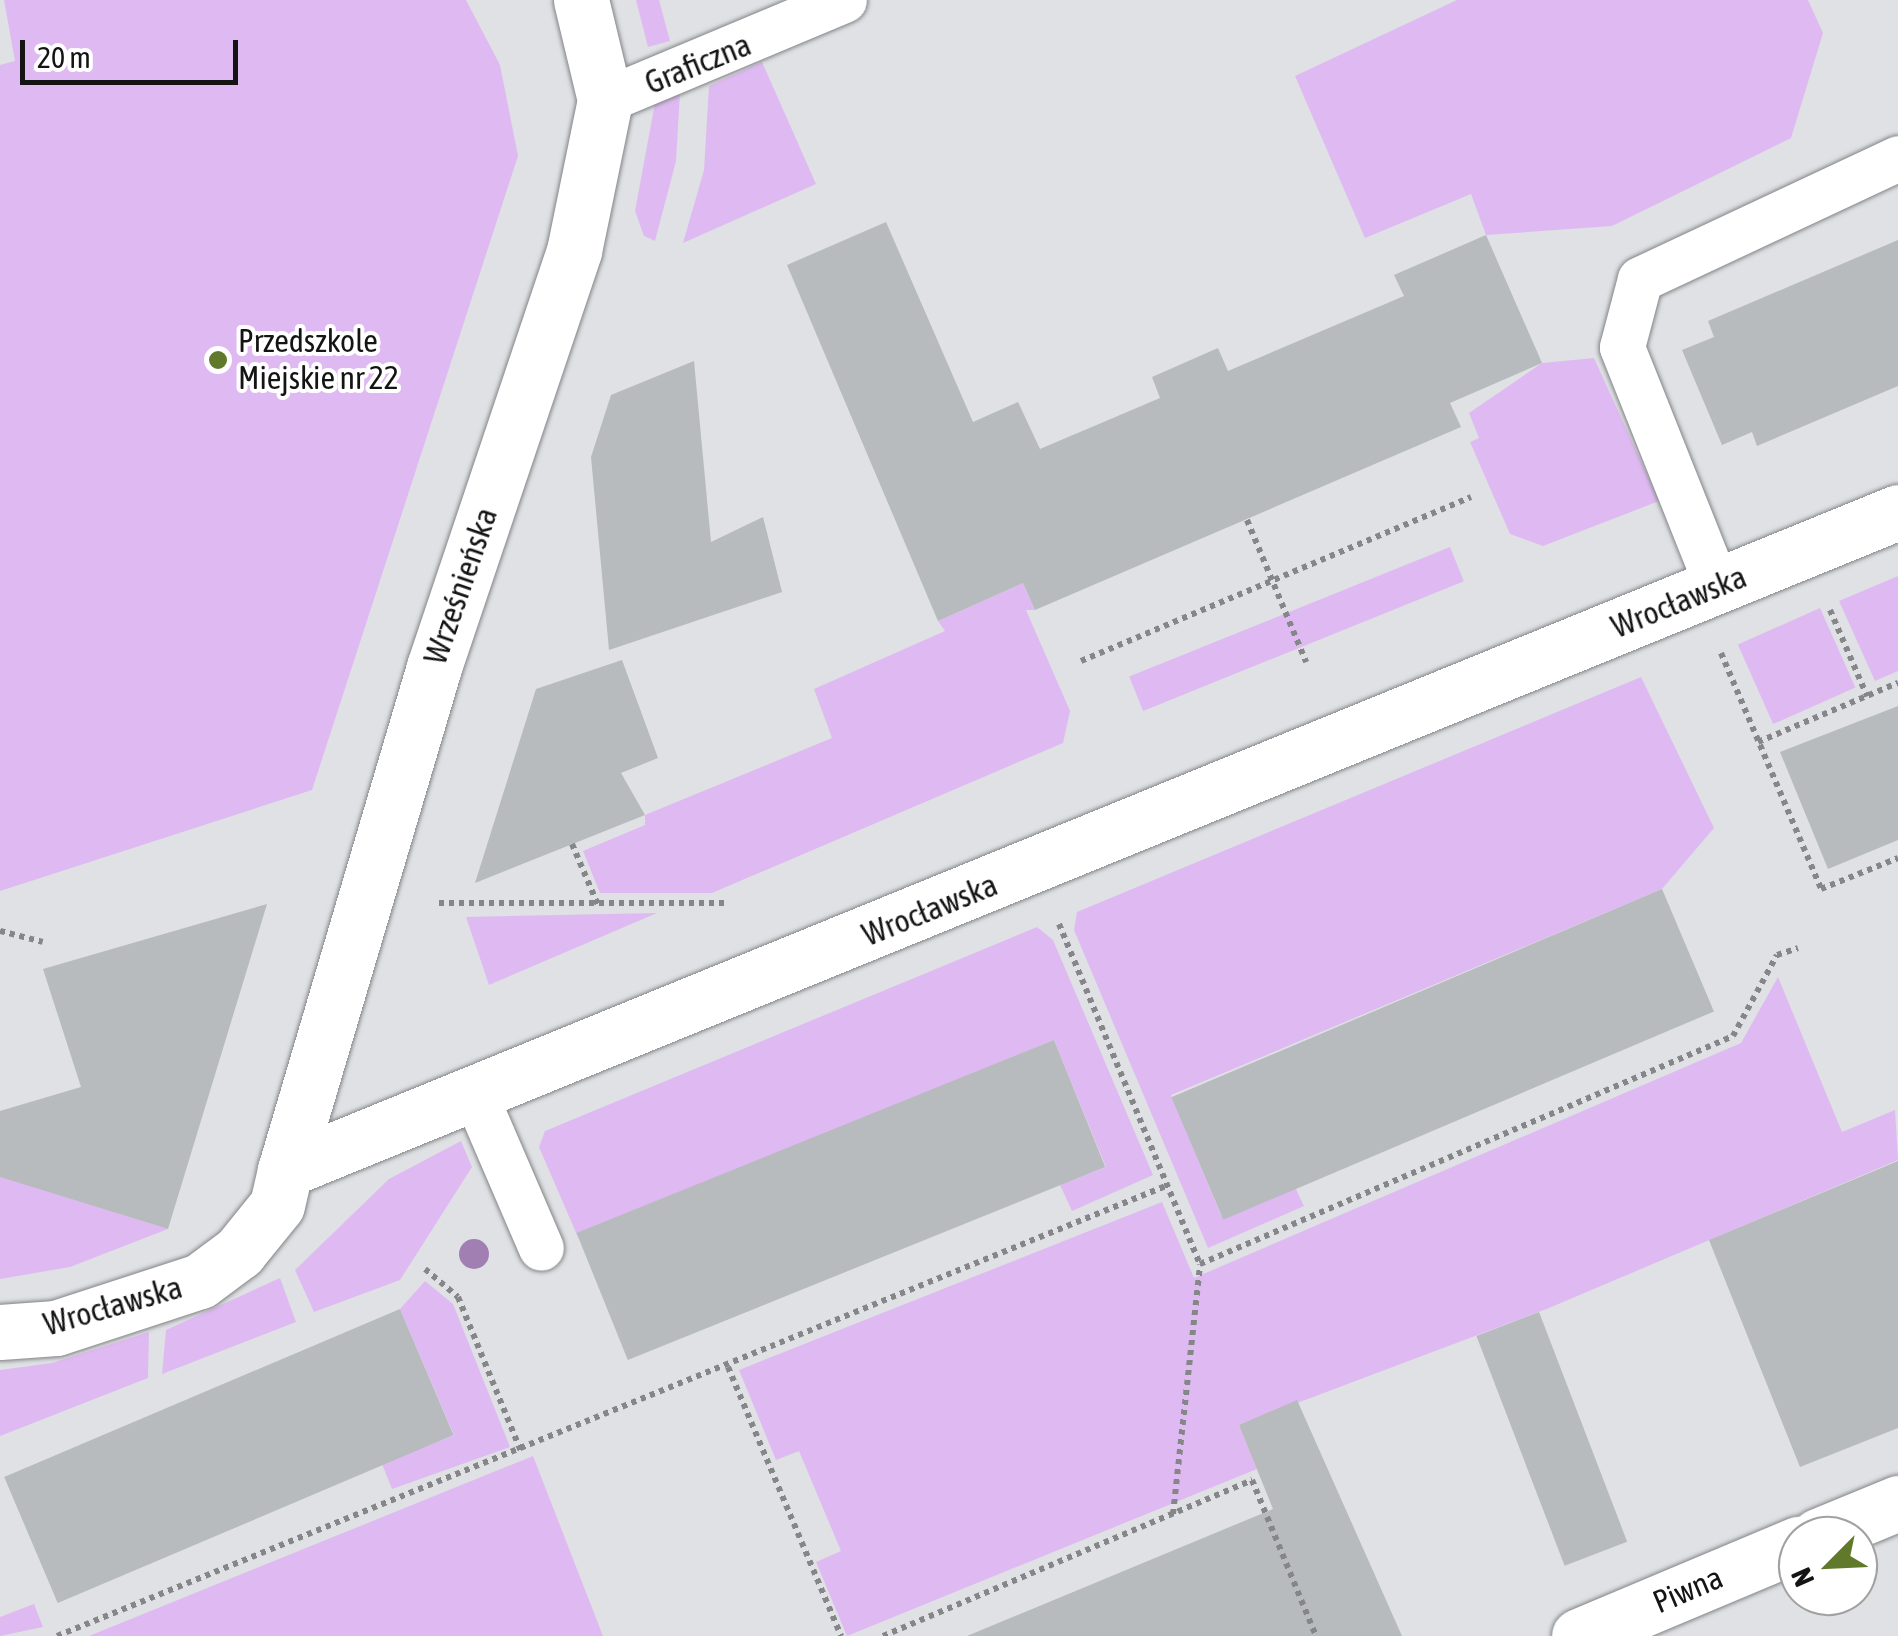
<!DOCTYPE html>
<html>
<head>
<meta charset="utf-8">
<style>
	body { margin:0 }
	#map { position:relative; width:1898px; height:1636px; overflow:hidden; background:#dfe1e4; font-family:"Asap Condensed",sans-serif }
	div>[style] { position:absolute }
	.green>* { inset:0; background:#dfbaf2; transform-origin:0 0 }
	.building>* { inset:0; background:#b7bbbd; transform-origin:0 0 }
	.path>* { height:6px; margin-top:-3px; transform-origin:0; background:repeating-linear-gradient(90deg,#858688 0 5px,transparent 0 10px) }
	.roads { filter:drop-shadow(0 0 2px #828487) drop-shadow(0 0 2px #828487) }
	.service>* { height:45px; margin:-22.5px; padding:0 22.5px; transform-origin:22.5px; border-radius:22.5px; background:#fff }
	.minor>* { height:55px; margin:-27.5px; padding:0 27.5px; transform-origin:27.5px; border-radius:27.5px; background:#fff }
	.trees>* { width:30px; height:30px; margin:-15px; border-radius:50%; background:#a27fb2 }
	.dots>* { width:28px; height:28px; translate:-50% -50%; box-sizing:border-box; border:5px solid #fff; border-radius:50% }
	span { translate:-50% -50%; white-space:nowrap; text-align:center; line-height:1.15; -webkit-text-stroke:8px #fff; paint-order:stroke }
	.street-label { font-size:32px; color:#141415 }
	.poi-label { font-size:32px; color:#141415 }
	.left { translate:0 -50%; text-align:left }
	.north { position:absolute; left:1778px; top:1516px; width:100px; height:100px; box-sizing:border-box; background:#fff; border:2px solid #a1a1a1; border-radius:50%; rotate:246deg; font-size:28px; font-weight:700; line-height:40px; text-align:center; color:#141415 }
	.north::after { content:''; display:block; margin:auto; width:35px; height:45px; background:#61792a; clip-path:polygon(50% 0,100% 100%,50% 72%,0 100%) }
	.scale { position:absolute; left:20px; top:40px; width:218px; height:45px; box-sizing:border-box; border:5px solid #141415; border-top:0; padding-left:12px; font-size:30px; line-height:35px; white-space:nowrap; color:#141415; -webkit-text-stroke:8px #fff; paint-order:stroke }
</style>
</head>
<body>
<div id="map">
	<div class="green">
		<div style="clip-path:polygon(4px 0,466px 0,500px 65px,518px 156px,312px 790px,0 891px,0 65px,15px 61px)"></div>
		<div style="clip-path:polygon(636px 0,659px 0,670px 41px,648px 47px)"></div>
		<div style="clip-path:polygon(1457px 0,1808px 0,1823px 33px,1791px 138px,1612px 226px,1486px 235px,1471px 194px,1365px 238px,1295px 76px)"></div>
		<div style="clip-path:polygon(762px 62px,816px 184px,683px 243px,704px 170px,709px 86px)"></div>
		<div style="clip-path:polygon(680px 93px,676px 161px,655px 241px,644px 236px,635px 211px,655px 103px)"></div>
		<div style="clip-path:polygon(1594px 358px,1659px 501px,1543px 546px,1510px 534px,1470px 442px,1479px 438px,1469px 413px,1542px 363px)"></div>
		<div style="left:1450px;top:547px;width:37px;height:346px;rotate:68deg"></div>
		<div style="clip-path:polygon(1898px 576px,1898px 671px,1875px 681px,1839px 601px)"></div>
		<div style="clip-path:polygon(1023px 583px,1035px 610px,1026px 610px,1070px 711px,1063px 743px,712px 893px,600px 893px,583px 851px,645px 825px,645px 815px,832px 738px,814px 689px,945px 631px,938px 621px)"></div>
		<div style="left:1820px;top:608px;width:87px;height:90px;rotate:66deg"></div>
		<div style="clip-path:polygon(1641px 677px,1714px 828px,1662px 889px,1171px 1095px,1221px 1215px,1294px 1185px,1304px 1206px,1208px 1248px,1074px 930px,1077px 912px)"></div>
		<div style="clip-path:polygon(657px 913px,489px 985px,466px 917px)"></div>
		<div style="clip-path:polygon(1037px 927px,1053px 940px,1153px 1175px,1072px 1211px,1060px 1185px,1106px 1167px,1054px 1040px,577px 1235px,539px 1147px,545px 1131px)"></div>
		<div style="clip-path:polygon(1778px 977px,1842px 1132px,1895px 1110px,1898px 1160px,1549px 1308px,1239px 1425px,1257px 1469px,847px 1636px,816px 1562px,841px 1551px,799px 1451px,776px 1460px,739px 1370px,1162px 1202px,1194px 1278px,1741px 1043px)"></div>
		<div style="clip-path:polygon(461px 1141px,472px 1167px,400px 1280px,314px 1312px,295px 1270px,389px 1179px)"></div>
		<div style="clip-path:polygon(0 1171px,2px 1177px,168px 1229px,70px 1267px,0 1279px)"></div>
		<div style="clip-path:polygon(280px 1278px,296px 1322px,162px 1374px,166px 1330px)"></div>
		<div style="clip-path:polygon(425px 1281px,453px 1304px,510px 1447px,392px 1489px,382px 1464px,454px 1435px,400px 1309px)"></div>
		<div style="clip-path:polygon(149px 1332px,148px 1378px,0 1436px,0 1370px,52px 1363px)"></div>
		<div style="clip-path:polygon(533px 1456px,603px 1636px,89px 1636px)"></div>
		<div style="clip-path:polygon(34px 1604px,43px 1627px,0 1636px,0 1617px)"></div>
	</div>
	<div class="building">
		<div style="clip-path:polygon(886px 222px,973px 422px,1018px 402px,1040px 449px,1160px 398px,1152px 377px,1218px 348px,1228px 371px,1404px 296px,1394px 275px,1486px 235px,1542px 363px,1450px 403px,1461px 427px,1035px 610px,1023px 583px,938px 621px,787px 265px)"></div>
		<div style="clip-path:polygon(1898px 240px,1898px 386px,1757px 446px,1752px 432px,1722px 445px,1682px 350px,1714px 337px,1708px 321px)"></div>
		<div style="clip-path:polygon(694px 361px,711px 542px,763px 517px,782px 592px,609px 650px,591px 457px,611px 395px)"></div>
		<div style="clip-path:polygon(622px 660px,658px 758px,621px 773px,645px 815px,475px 883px,536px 689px)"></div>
		<div style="clip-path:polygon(1898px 706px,1898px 840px,1828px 869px,1780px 752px)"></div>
		<div style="left:1662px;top:889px;width:133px;height:533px;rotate:67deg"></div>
		<div style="clip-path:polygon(267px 904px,168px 1229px,0 1177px,0 1111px,81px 1087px,43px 969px)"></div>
		<div style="left:1054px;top:1040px;width:137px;height:515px;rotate:68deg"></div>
		<div style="clip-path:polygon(1898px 1161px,1898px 1428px,1800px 1467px,1709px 1240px)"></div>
		<div style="left:400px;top:1309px;width:137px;height:430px;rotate:67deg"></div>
		<div style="left:1539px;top:1312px;width:246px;height:67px;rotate:69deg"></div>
		<div style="clip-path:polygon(1297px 1400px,1402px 1636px,967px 1636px,1273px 1509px,1239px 1425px)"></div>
	</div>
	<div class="path">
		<div style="left:1247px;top:520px;width:154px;rotate:67.4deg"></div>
		<div style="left:1830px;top:610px;width:94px;rotate:66.7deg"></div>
		<div style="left:1721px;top:653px;width:256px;rotate:67deg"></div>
		<div style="left:1821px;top:889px;width:83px;rotate:-21.9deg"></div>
		<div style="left:1081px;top:661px;width:423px;rotate:-22.8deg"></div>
		<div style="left:1758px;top:742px;width:152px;rotate:-22.9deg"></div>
		<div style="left:572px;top:844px;width:66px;rotate:66.9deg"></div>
		<div style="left:439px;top:903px;width:290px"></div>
		<div style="left:1059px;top:924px;width:368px;rotate:67.5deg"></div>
		<div style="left:1200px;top:1264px;width:580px;rotate:-23.16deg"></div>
		<div style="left:1733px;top:1036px;width:92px;rotate:-61.5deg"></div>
		<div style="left:1777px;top:955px;width:22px;rotate:-18deg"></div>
		<div style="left:0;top:931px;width:44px;rotate:14.3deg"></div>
		<div style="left:425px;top:1269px;width:43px;rotate:40.3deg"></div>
		<div style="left:458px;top:1297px;width:166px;rotate:67.8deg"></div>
		<div style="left:728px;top:1367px;width:292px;rotate:67.2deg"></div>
		<div style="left:1173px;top:1514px;width:251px;rotate:-83.8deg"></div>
		<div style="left:57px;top:1636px;width:1199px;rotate:-22.09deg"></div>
		<div style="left:883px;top:1636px;width:401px;rotate:-22.9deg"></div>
		<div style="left:1252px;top:1480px;width:169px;rotate:67.7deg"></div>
	</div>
	<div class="roads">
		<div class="service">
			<div style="left:605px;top:100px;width:259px;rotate:-22.7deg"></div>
			<div style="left:1717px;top:586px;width:257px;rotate:-111.7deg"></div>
			<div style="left:1622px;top:347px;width:70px;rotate:-75.2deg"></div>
			<div style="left:1640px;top:279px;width:285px;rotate:-25.1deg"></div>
			<div style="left:476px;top:1097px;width:164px;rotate:66.7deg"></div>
		</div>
		<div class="minor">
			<div style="left:285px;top:1170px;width:525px;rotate:-73.5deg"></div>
			<div style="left:434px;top:667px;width:439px;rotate:-71.4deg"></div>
			<div style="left:574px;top:251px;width:154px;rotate:-78.4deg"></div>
			<div style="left:605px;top:100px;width:103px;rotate:-103.5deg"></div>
			<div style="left:0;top:1332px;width:56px;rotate:-4.1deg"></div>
			<div style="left:56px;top:1328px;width:151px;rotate:-18.1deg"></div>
			<div style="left:200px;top:1281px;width:49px;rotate:-36.6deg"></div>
			<div style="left:239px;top:1252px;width:60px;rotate:-51deg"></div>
			<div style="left:277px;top:1205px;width:36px;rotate:-77deg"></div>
			<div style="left:285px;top:1170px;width:1742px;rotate:-22.19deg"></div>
			<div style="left:1818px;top:1536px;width:87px;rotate:-22.4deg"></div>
			<div style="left:1579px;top:1636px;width:238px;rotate:-22.8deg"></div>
		</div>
	</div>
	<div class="trees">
		<div style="left:474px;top:1254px"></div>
	</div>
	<div class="dots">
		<div style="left:218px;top:360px;background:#61792a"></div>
	</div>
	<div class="street-label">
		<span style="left:698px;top:64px;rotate:-22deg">Graficzna</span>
		<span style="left:461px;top:586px;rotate:-71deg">Wrześnieńska</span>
		<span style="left:1679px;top:602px;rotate:-22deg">Wrocławska</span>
		<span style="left:930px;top:910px;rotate:-22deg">Wrocławska</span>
		<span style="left:113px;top:1306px;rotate:-16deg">Wrocławska</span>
		<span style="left:1688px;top:1590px;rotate:-23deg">Piwna</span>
	</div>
	<div class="poi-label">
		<span class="left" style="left:238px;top:360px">Przedszkole<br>Miejskie nr 22</span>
	</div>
	<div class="north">N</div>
	<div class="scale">20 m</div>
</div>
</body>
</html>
